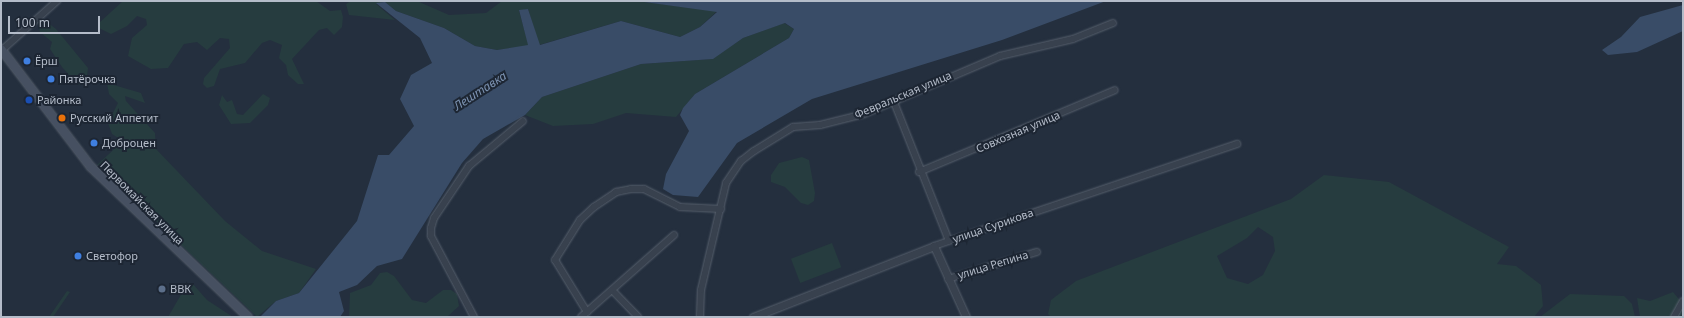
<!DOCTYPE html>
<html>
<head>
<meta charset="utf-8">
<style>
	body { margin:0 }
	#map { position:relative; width:1684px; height:318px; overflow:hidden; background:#242f3e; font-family:"Noto Sans",sans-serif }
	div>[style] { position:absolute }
	.green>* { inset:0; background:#263c3f; transform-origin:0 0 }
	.water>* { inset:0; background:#394c67 }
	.roads { filter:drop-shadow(0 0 1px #565f6c) drop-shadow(0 0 1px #565f6c) }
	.minor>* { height:6px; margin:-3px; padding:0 3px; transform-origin:3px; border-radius:3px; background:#38414e }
	.tertiary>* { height:7px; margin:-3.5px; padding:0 3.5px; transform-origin:3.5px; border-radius:3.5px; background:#38414e }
	.secondary>* { height:8px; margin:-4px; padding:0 4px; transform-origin:4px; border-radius:4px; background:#465061 }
	.dots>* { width:11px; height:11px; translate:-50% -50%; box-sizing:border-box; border:2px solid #1d2633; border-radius:50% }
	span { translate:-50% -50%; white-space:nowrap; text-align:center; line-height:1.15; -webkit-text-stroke:4px #1d2633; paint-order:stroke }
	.poi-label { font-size:11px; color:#b4bcc9 }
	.left { translate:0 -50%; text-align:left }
	.street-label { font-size:11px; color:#b4bcc9 }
	.water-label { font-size:12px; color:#7c92b1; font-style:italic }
	.frame { position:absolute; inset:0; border:2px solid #b4bcc9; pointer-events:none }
	.scale { position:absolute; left:8px; top:16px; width:92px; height:18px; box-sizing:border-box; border:2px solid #b4bcc9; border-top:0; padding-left:5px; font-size:12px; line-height:14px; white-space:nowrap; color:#b4bcc9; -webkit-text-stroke:3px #1d2633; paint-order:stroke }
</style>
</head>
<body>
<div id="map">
	<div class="green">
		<div style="clip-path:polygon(123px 1px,316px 1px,330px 11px,341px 10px,343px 17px,342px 27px,334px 35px,327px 28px,319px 30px,292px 59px,304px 84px,298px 84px,288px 75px,286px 65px,279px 58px,282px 45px,270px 40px,262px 43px,245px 63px,220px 69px,214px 86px,207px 88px,203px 84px,204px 78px,230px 48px,229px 39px,220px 38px,207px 50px,197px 42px,184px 44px,168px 68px,151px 69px,128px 56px,132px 38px,147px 25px,146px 19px,137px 16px,127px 26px,111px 34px,99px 28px,100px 22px)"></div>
		<div style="clip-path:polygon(351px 1px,417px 1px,449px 15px,486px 13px,502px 1px,637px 1px,717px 11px,700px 27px,680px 37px,621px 21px,539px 45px,528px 9px,519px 11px,529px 46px,497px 50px,475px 46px,444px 28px,396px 11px,385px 2px,376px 4px,395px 20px,349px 15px,346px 4px)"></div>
		<div style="clip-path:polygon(37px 19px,43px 19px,56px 29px,88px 68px,86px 85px,78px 85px,62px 67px,50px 49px,52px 42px,40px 32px)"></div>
		<div style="clip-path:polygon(784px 23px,794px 29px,789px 38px,695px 94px,676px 117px,626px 113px,593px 124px,553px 126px,525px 115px,542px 97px,641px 64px,712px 59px,743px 38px)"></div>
		<div style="clip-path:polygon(107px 83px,141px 93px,145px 103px,125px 96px,126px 101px,155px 133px,156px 149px,225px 221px,262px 251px,316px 269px,299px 293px,276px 301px,257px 317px,97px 165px,123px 141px,112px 134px,108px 123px,118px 103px,109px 94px)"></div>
		<div style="clip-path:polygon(263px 94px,270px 98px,268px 105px,250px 123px,231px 124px,219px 105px,222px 95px,227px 102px,232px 100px,237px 114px,243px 115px)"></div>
		<div style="clip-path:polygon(802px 157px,809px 160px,815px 193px,814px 201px,808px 205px,801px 203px,785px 187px,771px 182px,771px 175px,779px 163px)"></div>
		<div style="clip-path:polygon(evenodd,1324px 175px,1389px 182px,1509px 247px,1497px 264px,1516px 266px,1541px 285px,1543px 306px,1534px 317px,1051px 317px,1048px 314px,1051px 300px,1076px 281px,1291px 199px,1324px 175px,1258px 227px,1273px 237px,1275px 251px,1263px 275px,1248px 284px,1227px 278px,1217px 256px,1247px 238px,1258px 227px)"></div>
		<div style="left:832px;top:243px;width:26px;height:44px;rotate:69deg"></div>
		<div style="clip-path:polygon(387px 272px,394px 276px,412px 300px,426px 303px,443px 290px,451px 290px,457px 294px,459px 306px,447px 317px,349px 317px,350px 293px,371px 285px,380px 273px)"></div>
		<div style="clip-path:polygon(192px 283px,207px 300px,233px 317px,168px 317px,186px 286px)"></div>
		<div style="clip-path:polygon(67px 291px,70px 292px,53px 317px,49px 317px)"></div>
		<div style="clip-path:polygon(1673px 292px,1683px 304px,1683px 317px,1640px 317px,1637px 298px,1650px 301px)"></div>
		<div style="clip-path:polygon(1570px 294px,1624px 296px,1632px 304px,1635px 317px,1540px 317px)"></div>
	</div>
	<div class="water">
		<div style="clip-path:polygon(637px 1px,1106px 1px,1002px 40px,812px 99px,737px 143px,698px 197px,673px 195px,663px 189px,666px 174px,689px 131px,680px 115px,683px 108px,695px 94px,789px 38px,794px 29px,785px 23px,743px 38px,713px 59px,641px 64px,542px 97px,525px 115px,483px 139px,462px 163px,402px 259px,377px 266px,357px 285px,339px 292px,344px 311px,340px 317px,260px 317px,276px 301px,299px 293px,357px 221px,378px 155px,389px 155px,414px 126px,400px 99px,411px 75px,432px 63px,420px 38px,376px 3px,385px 2px,396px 11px,444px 28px,475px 46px,497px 50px,528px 45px,519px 10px,528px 9px,540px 45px,621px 21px,680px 37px,700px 27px,717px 12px)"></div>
		<div style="clip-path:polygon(1683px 5px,1683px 31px,1637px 52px,1608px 55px,1602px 50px,1621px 37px,1640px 17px)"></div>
	</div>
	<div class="roads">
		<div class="minor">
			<div style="left:2px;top:50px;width:74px;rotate:-41.7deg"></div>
			<div style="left:894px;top:102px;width:149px;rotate:68.4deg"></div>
			<div style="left:919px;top:172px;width:212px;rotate:-22.7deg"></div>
			<div style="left:934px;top:246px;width:320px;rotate:-18.6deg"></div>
			<div style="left:948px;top:279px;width:93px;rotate:-16.9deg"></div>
			<div style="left:613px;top:291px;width:36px;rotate:46deg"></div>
			<div style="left:587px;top:312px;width:61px;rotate:-121.6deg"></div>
			<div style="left:555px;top:260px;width:47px;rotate:-58deg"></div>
			<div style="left:580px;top:220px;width:19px;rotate:-43deg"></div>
			<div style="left:594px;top:207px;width:27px;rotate:-34deg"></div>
			<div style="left:616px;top:192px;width:15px;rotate:-11deg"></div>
			<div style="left:631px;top:189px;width:13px"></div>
			<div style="left:644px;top:189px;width:40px;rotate:26.6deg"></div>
			<div style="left:680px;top:207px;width:41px;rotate:2.8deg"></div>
			<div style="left:474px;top:317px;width:92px;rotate:-118deg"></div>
			<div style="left:431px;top:236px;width:8px;rotate:-90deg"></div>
			<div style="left:431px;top:228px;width:10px;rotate:-73deg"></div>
			<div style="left:434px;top:218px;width:63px;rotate:-56.1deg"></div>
			<div style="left:469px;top:166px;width:70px;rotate:-39.8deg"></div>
			<div style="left:581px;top:317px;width:124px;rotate:-41.4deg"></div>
			<div style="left:700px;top:317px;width:27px;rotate:-88deg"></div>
			<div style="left:701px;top:290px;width:110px;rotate:-76.8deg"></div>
			<div style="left:726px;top:183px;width:27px;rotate:-56deg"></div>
			<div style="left:741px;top:161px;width:16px;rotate:-38deg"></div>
			<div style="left:754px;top:151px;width:46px;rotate:-31.6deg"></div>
			<div style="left:793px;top:127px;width:27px;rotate:-4deg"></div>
			<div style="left:820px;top:125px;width:45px;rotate:-14deg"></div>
			<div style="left:864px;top:114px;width:148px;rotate:-23.1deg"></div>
			<div style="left:1000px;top:56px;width:75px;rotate:-13.1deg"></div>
			<div style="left:1073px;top:39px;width:43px;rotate:-21.8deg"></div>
			<div style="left:1674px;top:317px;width:18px;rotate:-61deg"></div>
		</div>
		<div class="tertiary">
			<div style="left:753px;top:317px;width:194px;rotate:-21.4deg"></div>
			<div style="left:934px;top:246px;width:78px;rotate:65.7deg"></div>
		</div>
		<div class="secondary">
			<div style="left:1px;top:49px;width:148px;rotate:52.7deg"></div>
			<div style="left:91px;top:167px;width:217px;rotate:43.7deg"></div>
		</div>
	</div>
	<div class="dots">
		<div style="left:27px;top:61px;background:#3f7fe0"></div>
		<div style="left:51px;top:79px;background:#3f7fe0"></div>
		<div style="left:29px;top:100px;background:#1a4fb4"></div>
		<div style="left:62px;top:118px;background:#e8710a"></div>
		<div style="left:94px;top:143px;background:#3f7fe0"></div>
		<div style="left:78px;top:256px;background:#3f7fe0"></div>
		<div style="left:162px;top:289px;background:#5c6f8a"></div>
	</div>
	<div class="poi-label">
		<span class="left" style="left:35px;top:61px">Ёрш</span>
		<span class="left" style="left:59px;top:79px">Пятёрочка</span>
		<span class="left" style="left:37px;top:100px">Районка</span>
		<span class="left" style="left:70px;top:118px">Русский Аппетит</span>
		<span class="left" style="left:102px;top:143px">Доброцен</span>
		<span class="left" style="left:86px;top:256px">Светофор</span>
		<span class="left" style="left:170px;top:289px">ВВК</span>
	</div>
	<div class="street-label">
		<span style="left:903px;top:95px;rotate:-23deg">Февральская улица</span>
		<span style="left:1018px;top:132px;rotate:-23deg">Совхозная улица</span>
		<span style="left:142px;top:203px;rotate:45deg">Первомайская улица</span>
		<span style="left:993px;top:226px;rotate:-19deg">улица Сурикова</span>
		<span style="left:993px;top:265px;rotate:-17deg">улица Репина</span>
	</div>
	<div class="water-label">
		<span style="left:480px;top:91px;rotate:-33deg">Лештавка</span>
	</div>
	<div class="frame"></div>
	<div class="scale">100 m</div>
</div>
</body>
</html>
